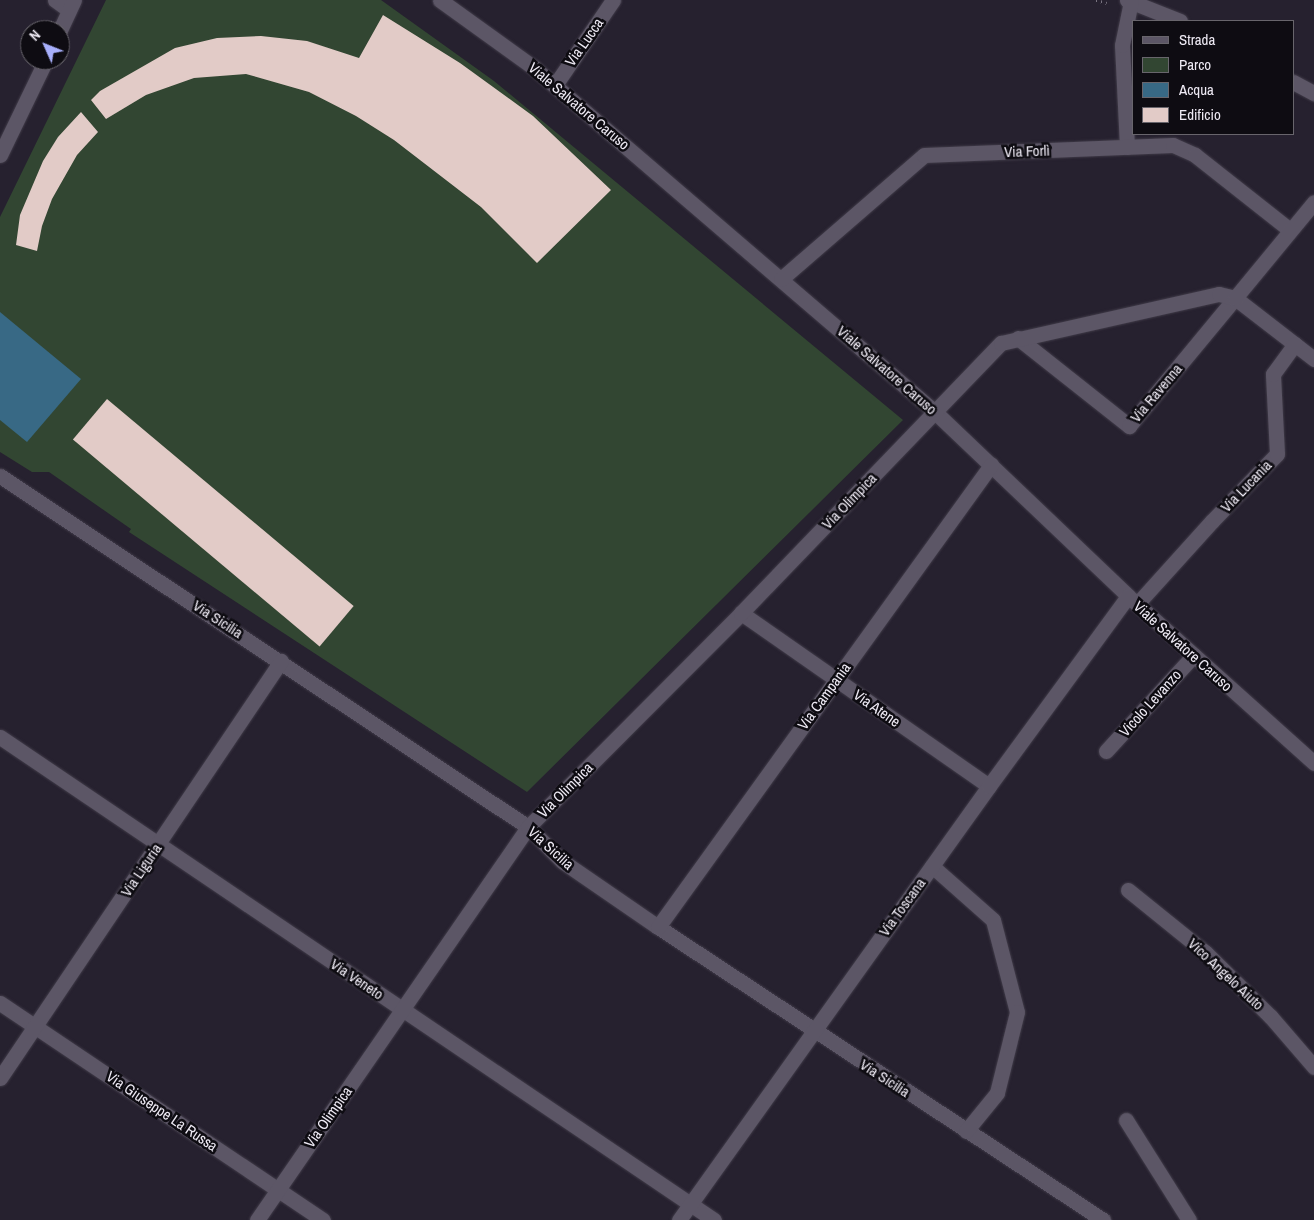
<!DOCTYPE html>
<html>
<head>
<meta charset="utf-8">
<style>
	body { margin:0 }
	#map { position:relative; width:1314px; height:1220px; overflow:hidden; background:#26212f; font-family:"Archivo Narrow",sans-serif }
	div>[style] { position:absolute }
	.green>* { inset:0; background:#324632 }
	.water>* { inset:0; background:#386985 }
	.building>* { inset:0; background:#e2cbc7; transform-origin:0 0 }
	.path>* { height:3px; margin-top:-1.5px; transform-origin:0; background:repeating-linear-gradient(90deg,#7b7683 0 1px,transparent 0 5px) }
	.roads { filter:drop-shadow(0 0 1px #403b48) drop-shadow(0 0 1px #403b48) }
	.street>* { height:15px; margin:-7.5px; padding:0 7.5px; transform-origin:7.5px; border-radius:7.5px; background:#5c5666 }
	.secondary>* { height:15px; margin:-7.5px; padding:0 7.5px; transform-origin:7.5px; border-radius:7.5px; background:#5c5666 }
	span { translate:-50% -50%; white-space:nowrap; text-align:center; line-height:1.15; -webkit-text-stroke:5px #0e0c12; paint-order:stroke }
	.street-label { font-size:15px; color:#eeeaf4 }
	.legend { position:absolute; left:1132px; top:20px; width:162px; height:115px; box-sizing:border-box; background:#0e0c12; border:1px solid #68656c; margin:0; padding:6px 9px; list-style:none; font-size:15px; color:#eeeaf4 }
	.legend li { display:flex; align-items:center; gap:10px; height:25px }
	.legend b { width:25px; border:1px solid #68656c }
	.north { position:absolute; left:20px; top:20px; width:50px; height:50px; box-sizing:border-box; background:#0e0c12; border:1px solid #68656c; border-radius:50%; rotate:314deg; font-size:14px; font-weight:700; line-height:20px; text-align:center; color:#eeeaf4 }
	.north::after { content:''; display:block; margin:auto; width:18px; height:22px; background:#a8b0fc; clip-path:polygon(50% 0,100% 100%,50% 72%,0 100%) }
</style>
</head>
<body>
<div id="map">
	<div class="green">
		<div style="clip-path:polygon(106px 0,381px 0,494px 81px,903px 420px,527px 792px,129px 532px,131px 529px,49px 472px,32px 472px,0 452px,0 217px)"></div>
	</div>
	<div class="water">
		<div style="clip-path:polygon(0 312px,81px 379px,27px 442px,0 420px)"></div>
	</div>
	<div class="building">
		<div style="clip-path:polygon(383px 15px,460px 63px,533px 116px,611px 190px,537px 263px,481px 207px,394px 140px,356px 116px,309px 92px,246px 74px,194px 78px,146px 95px,106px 119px,91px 100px,100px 91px,175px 48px,217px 38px,261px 36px,307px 41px,359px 58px)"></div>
		<div style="clip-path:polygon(81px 112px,98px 132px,77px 155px,52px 199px,42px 226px,37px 251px,16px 245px,20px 215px,43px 161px,58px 137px)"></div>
		<div style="left:107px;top:399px;width:322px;height:53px;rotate:40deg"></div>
	</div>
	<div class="path">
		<div style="left:1096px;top:0;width:11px;rotate:15deg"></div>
	</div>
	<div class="roads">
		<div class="street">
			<div style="left:55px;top:0;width:17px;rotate:36deg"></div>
			<div style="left:440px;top:0;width:115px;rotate:35.8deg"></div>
			<div style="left:533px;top:67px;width:530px;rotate:40.64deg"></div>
			<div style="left:935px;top:412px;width:267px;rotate:43.6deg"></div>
			<div style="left:1128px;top:596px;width:250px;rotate:41.9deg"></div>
			<div style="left:1127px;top:0;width:57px;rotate:21.6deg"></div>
			<div style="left:1293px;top:82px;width:24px;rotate:28deg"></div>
			<div style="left:555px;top:85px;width:103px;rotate:-55.7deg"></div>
			<div style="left:1127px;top:147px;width:102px;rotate:-92.8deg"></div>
			<div style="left:1122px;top:45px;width:45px;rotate:-78.4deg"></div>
			<div style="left:781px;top:279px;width:189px;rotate:-40.9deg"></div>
			<div style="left:924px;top:155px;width:249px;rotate:-2.3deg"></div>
			<div style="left:1173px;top:145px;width:24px;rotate:24deg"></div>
			<div style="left:1195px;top:155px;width:121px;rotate:38.3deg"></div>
			<div style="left:1018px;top:338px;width:142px;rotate:38.4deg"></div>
			<div style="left:1129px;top:426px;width:166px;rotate:-50.4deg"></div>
			<div style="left:1235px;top:298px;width:100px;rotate:37.7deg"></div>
			<div style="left:0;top:476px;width:634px;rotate:33.61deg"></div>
			<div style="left:528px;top:827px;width:48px;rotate:45deg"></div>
			<div style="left:562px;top:861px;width:116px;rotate:34.5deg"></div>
			<div style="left:658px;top:927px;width:533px;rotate:33.36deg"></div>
			<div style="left:1137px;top:604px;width:112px;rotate:-47.9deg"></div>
			<div style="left:1212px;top:521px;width:93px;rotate:-45.9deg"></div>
			<div style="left:1277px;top:454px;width:80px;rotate:-92.9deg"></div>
			<div style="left:1273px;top:374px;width:37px;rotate:-54deg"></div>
			<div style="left:741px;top:613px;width:302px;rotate:34.9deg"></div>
			<div style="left:0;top:737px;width:862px;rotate:34.08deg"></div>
			<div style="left:1106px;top:751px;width:130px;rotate:-47.5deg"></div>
			<div style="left:932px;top:866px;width:81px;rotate:41.5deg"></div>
			<div style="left:993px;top:920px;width:95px;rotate:75.4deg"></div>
			<div style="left:1017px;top:1012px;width:83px;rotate:103.9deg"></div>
			<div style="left:997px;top:1093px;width:49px;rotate:129.2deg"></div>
			<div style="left:1128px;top:890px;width:100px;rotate:38.9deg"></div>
			<div style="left:1206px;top:953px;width:91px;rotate:44.6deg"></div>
			<div style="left:1271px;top:1017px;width:66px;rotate:49.3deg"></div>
			<div style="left:658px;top:927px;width:570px;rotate:-54.22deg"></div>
			<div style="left:0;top:1003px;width:389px;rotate:33.9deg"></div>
			<div style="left:0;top:1078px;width:503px;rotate:-56.03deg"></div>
			<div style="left:1126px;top:1120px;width:118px;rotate:57.8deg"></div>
			<div style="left:257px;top:1220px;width:477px;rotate:-55.4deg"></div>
			<div style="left:528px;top:827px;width:302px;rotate:-45.1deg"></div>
			<div style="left:741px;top:613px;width:375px;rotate:-46.1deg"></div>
			<div style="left:1001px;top:343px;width:223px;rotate:-12.7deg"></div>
			<div style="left:1219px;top:294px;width:16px;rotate:14deg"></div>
			<div style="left:1235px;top:298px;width:124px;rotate:-50.5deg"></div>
			<div style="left:679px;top:1220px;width:533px;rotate:-54.46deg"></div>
			<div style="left:989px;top:786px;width:235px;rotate:-53.8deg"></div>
		</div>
		<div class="secondary">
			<div style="left:60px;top:30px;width:33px;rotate:-65deg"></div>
			<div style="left:0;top:155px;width:106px;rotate:-64.2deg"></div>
		</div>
	</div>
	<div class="street-label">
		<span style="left:584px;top:42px;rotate:-55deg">Via Lucca</span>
		<span style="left:579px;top:106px;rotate:40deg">Viale Salvatore Caruso</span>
		<span style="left:1027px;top:151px;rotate:-2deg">Via Forlì</span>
		<span style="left:887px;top:370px;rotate:41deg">Viale Salvatore Caruso</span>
		<span style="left:1156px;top:393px;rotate:-50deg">Via Ravenna</span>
		<span style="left:1246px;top:486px;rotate:-46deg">Via Lucania</span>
		<span style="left:849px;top:501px;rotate:-46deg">Via Olimpica</span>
		<span style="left:218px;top:619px;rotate:33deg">Via Sicilia</span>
		<span style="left:1183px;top:646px;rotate:42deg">Viale Salvatore Caruso</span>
		<span style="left:824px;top:696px;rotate:-54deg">Via Campania</span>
		<span style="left:1150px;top:703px;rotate:-48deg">Vicolo Levanzo</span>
		<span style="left:877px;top:708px;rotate:35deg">Via Atene</span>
		<span style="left:565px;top:790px;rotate:-45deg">Via Olimpica</span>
		<span style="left:551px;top:848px;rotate:42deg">Via Sicilia</span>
		<span style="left:141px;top:870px;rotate:-56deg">Via Liguria</span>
		<span style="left:902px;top:907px;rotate:-54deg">Via Toscana</span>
		<span style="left:1226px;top:974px;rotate:43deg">Vico Angelo Aiuto</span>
		<span style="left:357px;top:979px;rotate:34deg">Via Veneto</span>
		<span style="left:885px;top:1078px;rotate:33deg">Via Sicilia</span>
		<span style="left:162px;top:1111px;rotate:34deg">Via Giuseppe La Russa</span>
		<span style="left:328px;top:1117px;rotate:-55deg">Via Olimpica</span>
	</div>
	<ul class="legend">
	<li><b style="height:6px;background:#5c5666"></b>Strada</li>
	<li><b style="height:14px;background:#324632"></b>Parco</li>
	<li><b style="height:14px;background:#386985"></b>Acqua</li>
	<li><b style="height:14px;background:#e2cbc7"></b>Edificio</li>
	</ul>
	<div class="north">N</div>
</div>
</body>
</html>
